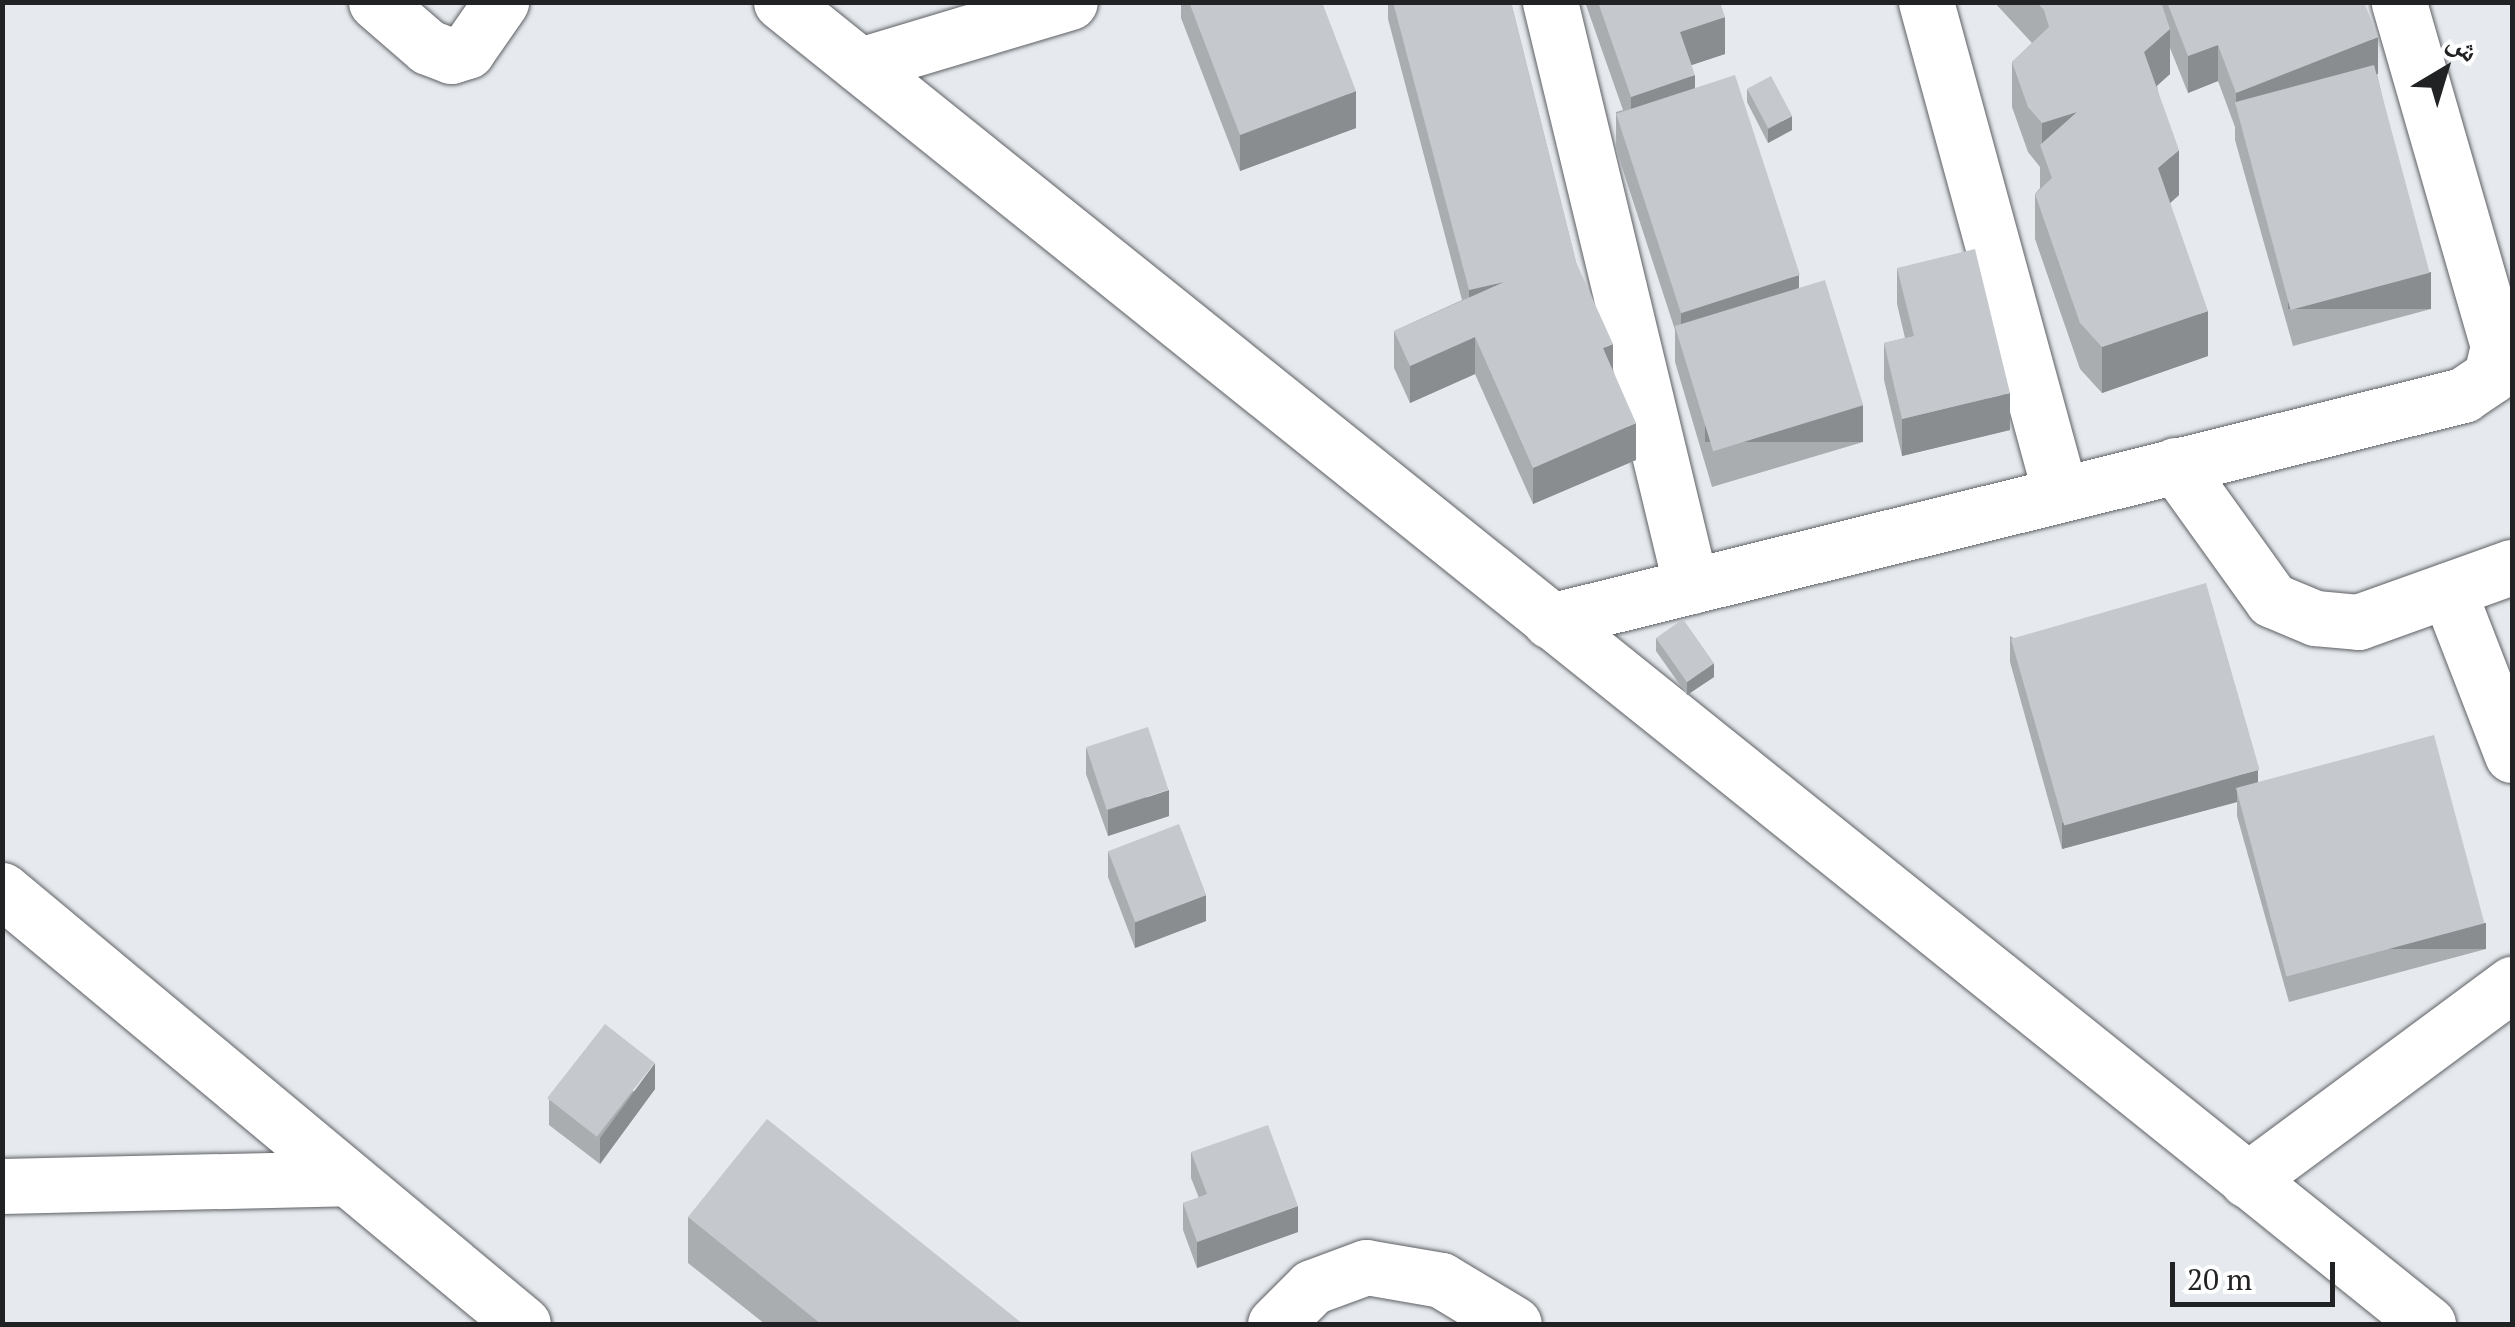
<!DOCTYPE html>
<html>
<head>
<meta charset="utf-8">
<style>
	body { margin:0 }
	#map { position:relative; width:2515px; height:1327px; overflow:hidden; background:#e6eaee; font-family:"PT Serif","Noto Naskh Arabic",serif }
	div>[style] { position:absolute }
	.roads { filter:drop-shadow(0 0 2px #5e6064) drop-shadow(0 0 2px #5e6064) }
	.minor>* { height:55px; margin:-27.5px; padding:0 27.5px; transform-origin:27.5px; border-radius:27.5px; background:#fff }
	.wall>* { inset:0; background:#a9adb0 }
	.shaded-wall>* { inset:0; background:#8a8d90; transform-origin:0 0 }
	.building>* { inset:0; background:#c5c9cd; transform-origin:0 0 }
	span { translate:-50% -50%; white-space:nowrap; text-align:center; line-height:1.15; -webkit-text-stroke:8px #fff; paint-order:stroke }
	.frame { position:absolute; inset:0; border:5px solid #212223; pointer-events:none }
	.north { position:absolute; left:2395px; top:20px; width:100px; height:100px; -webkit-text-stroke:8px #fff; paint-order:stroke; rotate:38deg; font-size:28px; font-weight:700; line-height:40px; text-align:center; color:#212223 }
	.north::after { content:''; display:block; margin:auto; width:35px; height:45px; background:#212223; clip-path:polygon(50% 0,100% 100%,50% 72%,0 100%) }
	.scale { position:absolute; left:2170px; top:1262px; width:165px; height:45px; box-sizing:border-box; border:5px solid #212223; border-top:0; padding-left:12px; font-size:30px; line-height:35px; white-space:nowrap; color:#212223; -webkit-text-stroke:8px #fff; paint-order:stroke }
</style>
</head>
<body>
<div id="map">
	<div class="roads">
		<div class="minor">
			<div style="left:376px;top:2px;width:69px;rotate:40.9deg"></div>
			<div style="left:428px;top:47px;width:25px;rotate:21deg"></div>
			<div style="left:451px;top:56px;width:17px;rotate:-17deg"></div>
			<div style="left:467px;top:51px;width:60px;rotate:-55.2deg"></div>
			<div style="left:781px;top:2px;width:2112px;rotate:38.75deg"></div>
			<div style="left:1550px;top:2px;width:601px;rotate:76.43deg"></div>
			<div style="left:1926px;top:2px;width:508px;rotate:74.71deg"></div>
			<div style="left:860px;top:65px;width:219px;rotate:-16.7deg"></div>
			<div style="left:2175px;top:465px;width:166px;rotate:54.3deg"></div>
			<div style="left:2272px;top:600px;width:47px;rotate:22.7deg"></div>
			<div style="left:2315px;top:618px;width:43px;rotate:5.3deg"></div>
			<div style="left:2358px;top:622px;width:164px;rotate:-19.7deg"></div>
			<div style="left:2448px;top:590px;width:177px;rotate:68.8deg"></div>
			<div style="left:1550px;top:621px;width:941px;rotate:-13.9deg"></div>
			<div style="left:2463px;top:395px;width:34px;rotate:-34deg"></div>
			<div style="left:2491px;top:376px;width:31px;rotate:-77deg"></div>
			<div style="left:2498px;top:346px;width:358px;rotate:-106.1deg"></div>
			<div style="left:2px;top:890px;width:678px;rotate:39.79deg"></div>
			<div style="left:2247px;top:1180px;width:330px;rotate:-36.5deg"></div>
			<div style="left:2px;top:1186px;width:345px;rotate:-1.3deg"></div>
			<div style="left:1275px;top:1324px;width:52px;rotate:-45deg"></div>
			<div style="left:1312px;top:1287px;width:58px;rotate:-20.3deg"></div>
			<div style="left:1366px;top:1267px;width:76px;rotate:9.8deg"></div>
			<div style="left:1441px;top:1280px;width:85px;rotate:31.1deg"></div>
		</div>
	</div>
	<div class="wall">
		<div style="clip-path:polygon(1181px 2px,1322px 2px,1356px 128px,1240px 171px,1181px 18px)"></div>
		<div style="clip-path:polygon(1388px 2px,1511px 2px,1576px 262px,1613px 369px,1636px 460px,1533px 504px,1475px 374px,1410px 403px,1394px 368px,1394px 331px,1462px 300px,1388px 19px)"></div>
		<div style="clip-path:polygon(1585px 2px,1720px 2px,1725px 54px,1691px 65px,1695px 88px,1799px 288px,1863px 442px,1712px 487px,1675px 362px,1675px 330px,1616px 149px,1616px 112px,1623px 110px)"></div>
		<div style="clip-path:polygon(1994px 2px,2364px 2px,2377px 74px,2431px 309px,2293px 346px,2235px 140px,2235px 127px,2218px 81px,2188px 93px,2170px 48px,2170px 74px,2157px 86px,2179px 195px,2170px 203px,2208px 356px,2102px 393px,2080px 369px,2035px 239px,2035px 194px,2040px 188px,2040px 167px,2028px 152px,2012px 107px,2012px 62px,2032px 43px)"></div>
		<div style="clip-path:polygon(1747px 89px,1792px 130px,1768px 143px,1747px 102px)"></div>
		<div style="clip-path:polygon(1897px 268px,2010px 430px,1902px 456px,1884px 380px,1884px 343px,1905px 338px,1897px 304px)"></div>
		<div style="clip-path:polygon(2010px 636px,2258px 784px,2486px 949px,2289px 1002px,2237px 816px,2237px 802px,2062px 849px,2010px 662px)"></div>
		<div style="clip-path:polygon(1656px 638px,1714px 677px,1687px 695px,1656px 651px)"></div>
		<div style="clip-path:polygon(1086px 748px,1169px 816px,1108px 836px,1086px 774px)"></div>
		<div style="clip-path:polygon(1108px 851px,1206px 921px,1135px 948px,1108px 877px)"></div>
		<div style="clip-path:polygon(655px 1089px,600px 1164px,549px 1125px,549px 1099px)"></div>
		<div style="clip-path:polygon(1191px 1152px,1298px 1232px,1197px 1268px,1183px 1230px,1183px 1203px,1199px 1198px,1191px 1178px)"></div>
		<div style="clip-path:polygon(688px 1217px,1023px 1324px,765px 1324px,688px 1263px)"></div>
	</div>
	<div class="shaded-wall">
		<div style="clip-path:polygon(1725px 17px,1725px 54px,1680px 69px,1680px 32px)"></div>
		<div style="clip-path:polygon(2170px 29px,2170px 74px,2144px 97px,2144px 52px)"></div>
		<div style="clip-path:polygon(2378px 37px,2378px 74px,2242px 127px,2236px 106px,2236px 93px)"></div>
		<div style="clip-path:polygon(2218px 45px,2218px 81px,2188px 93px,2188px 56px)"></div>
		<div style="clip-path:polygon(1695px 75px,1695px 112px,1631px 134px,1631px 97px)"></div>
		<div style="clip-path:polygon(1356px 91px,1356px 128px,1240px 171px,1240px 135px)"></div>
		<div style="clip-path:polygon(2077px 112px,2042px 150px,2042px 123px)"></div>
		<div style="clip-path:polygon(1792px 116px,1792px 130px,1768px 143px,1768px 129px)"></div>
		<div style="clip-path:polygon(2179px 150px,2179px 195px,2158px 214px,2158px 168px)"></div>
		<div style="left:2431px;top:272px;width:37px;height:143px;rotate:90deg"></div>
		<div style="clip-path:polygon(1799px 275px,1799px 312px,1681px 345px,1681px 312px)"></div>
		<div style="clip-path:polygon(1504px 282px,1469px 327px,1469px 290px)"></div>
		<div style="clip-path:polygon(2208px 311px,2208px 356px,2102px 393px,2102px 347px)"></div>
		<div style="clip-path:polygon(1475px 337px,1475px 374px,1410px 403px,1410px 366px)"></div>
		<div style="clip-path:polygon(1613px 344px,1613px 381px,1603px 348px)"></div>
		<div style="clip-path:polygon(2010px 393px,2010px 430px,1902px 456px,1902px 419px)"></div>
		<div style="left:1863px;top:405px;width:37px;height:158px;rotate:90deg"></div>
		<div style="clip-path:polygon(1636px 423px,1636px 460px,1533px 504px,1533px 468px)"></div>
		<div style="clip-path:polygon(1714px 663px,1714px 677px,1687px 695px,1687px 682px)"></div>
		<div style="clip-path:polygon(2258px 770px,2258px 796px,2237px 790px,2237px 802px,2062px 849px,2062px 823px)"></div>
		<div style="clip-path:polygon(1169px 790px,1169px 816px,1108px 836px,1108px 810px)"></div>
		<div style="clip-path:polygon(1206px 895px,1206px 921px,1135px 948px,1135px 922px)"></div>
		<div style="left:2486px;top:923px;width:26px;height:204px;rotate:90deg"></div>
		<div style="clip-path:polygon(655px 1063px,655px 1089px,600px 1164px,600px 1138px)"></div>
		<div style="clip-path:polygon(1298px 1206px,1298px 1232px,1197px 1268px,1197px 1242px)"></div>
	</div>
	<div class="building">
		<div style="clip-path:polygon(1189px 2px,1322px 2px,1356px 91px,1240px 135px)"></div>
		<div style="clip-path:polygon(1393px 2px,1511px 2px,1576px 262px,1613px 344px,1603px 348px,1636px 423px,1533px 468px,1475px 337px,1410px 366px,1394px 331px,1504px 282px,1469px 290px)"></div>
		<div style="clip-path:polygon(1598px 2px,1720px 2px,1725px 17px,1680px 32px,1695px 75px,1631px 97px)"></div>
		<div style="clip-path:polygon(2036px 2px,2161px 2px,2170px 29px,2144px 52px,2179px 150px,2158px 168px,2208px 311px,2102px 347px,2080px 323px,2035px 194px,2052px 178px,2040px 145px,2077px 112px,2042px 123px,2028px 107px,2012px 62px,2049px 27px,2044px 10px)"></div>
		<div style="clip-path:polygon(2167px 2px,2364px 2px,2378px 37px,2236px 93px,2218px 45px,2188px 56px)"></div>
		<div style="left:2374px;top:65px;width:215px;height:144px;rotate:75deg"></div>
		<div style="left:1735px;top:75px;width:210px;height:125px;rotate:72deg"></div>
		<div style="left:1771px;top:76px;width:45px;height:27px;rotate:62deg"></div>
		<div style="clip-path:polygon(1975px 249px,2010px 393px,1902px 419px,1884px 343px,1914px 336px,1897px 268px)"></div>
		<div style="left:1825px;top:280px;width:131px;height:157px;rotate:73deg"></div>
		<div style="left:2206px;top:583px;width:194px;height:203px;rotate:74deg"></div>
		<div style="left:1683px;top:619px;width:54px;height:33px;rotate:55deg"></div>
		<div style="left:1148px;top:727px;width:66px;height:65px;rotate:72deg"></div>
		<div style="left:2434px;top:735px;width:195px;height:205px;rotate:75deg"></div>
		<div style="left:1179px;top:824px;width:76px;height:76px;rotate:69deg"></div>
		<div style="left:605px;top:1024px;width:63px;height:94px;rotate:38deg"></div>
		<div style="clip-path:polygon(767px 1119px,1023px 1324px,821px 1324px,688px 1217px)"></div>
		<div style="clip-path:polygon(1268px 1125px,1298px 1206px,1197px 1242px,1183px 1203px,1207px 1194px,1191px 1152px)"></div>
	</div>
	<div class="frame"></div>
	<div class="north">ش</div>
	<div class="scale">20 m</div>
</div>
</body>
</html>
